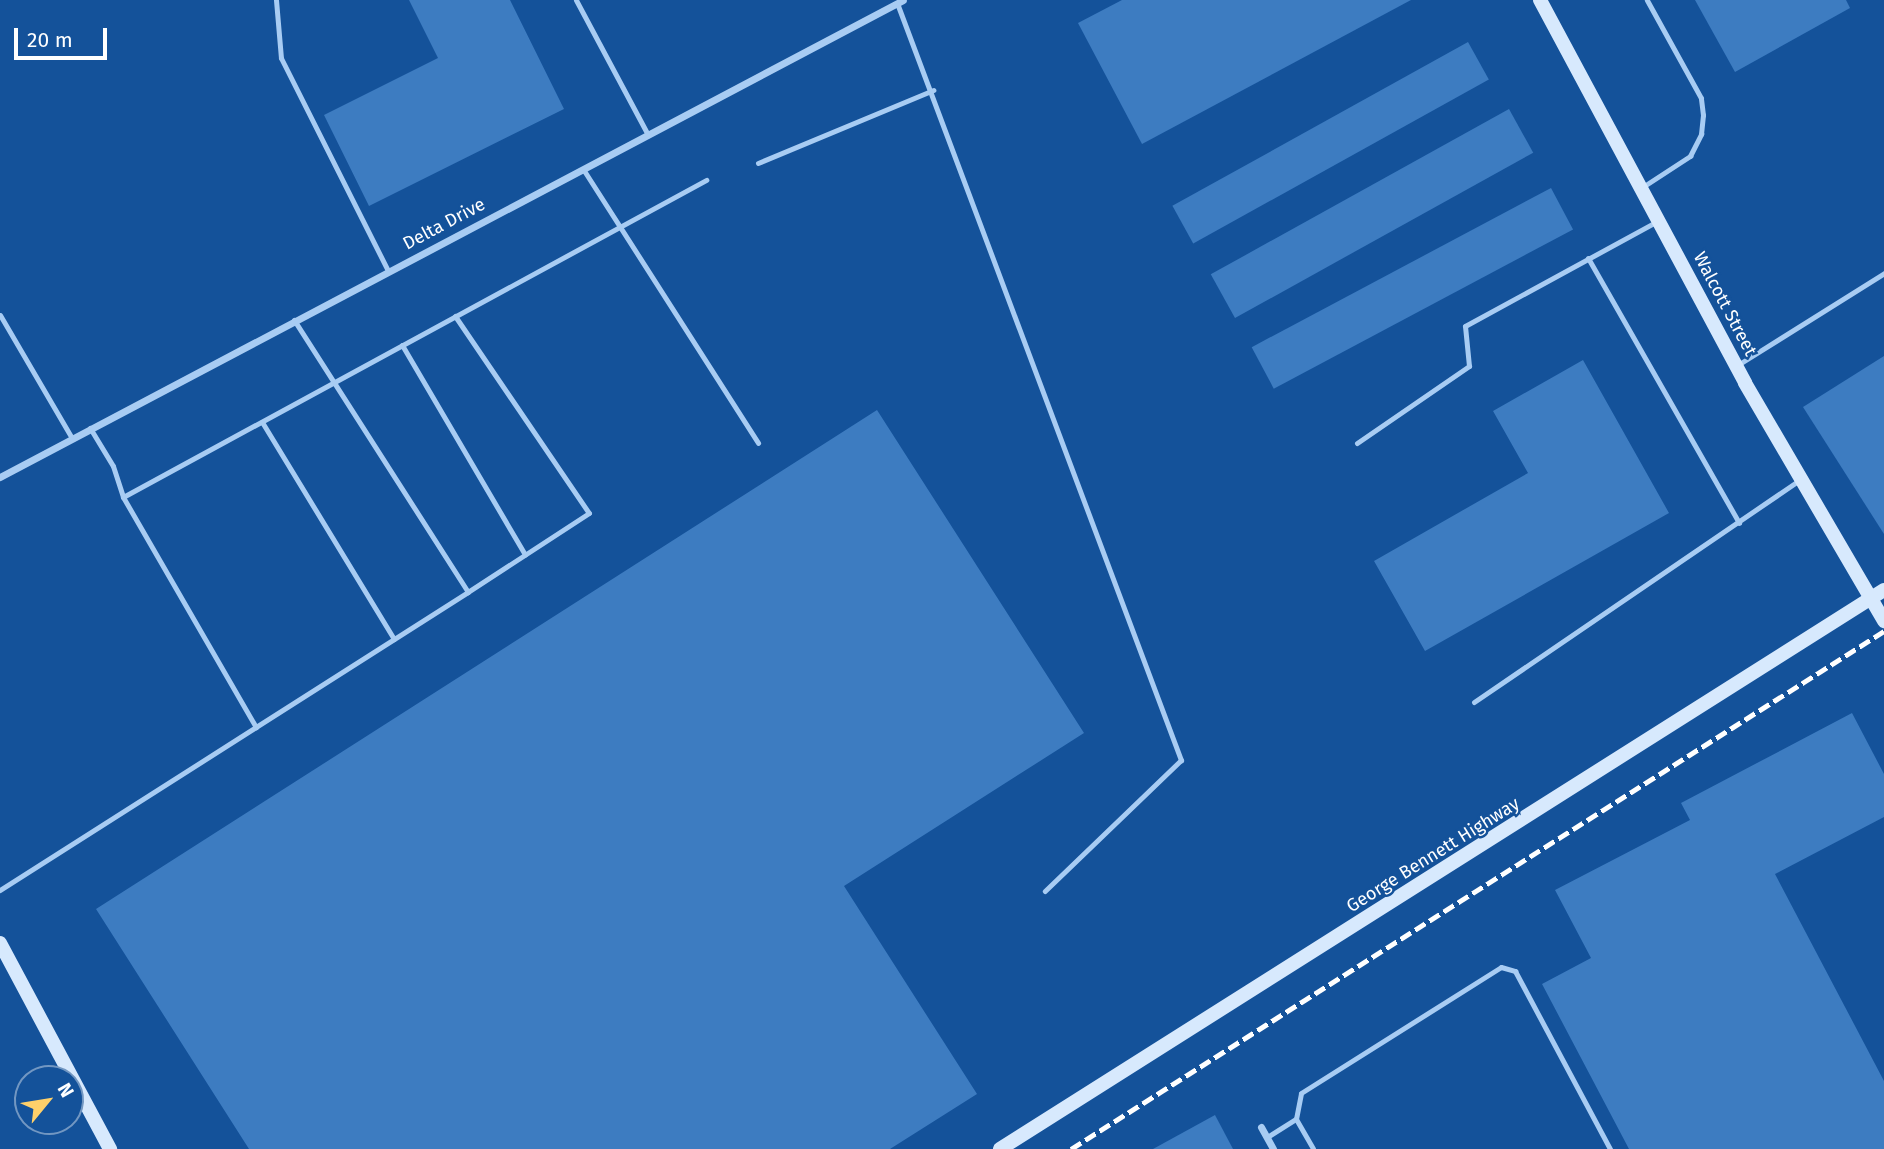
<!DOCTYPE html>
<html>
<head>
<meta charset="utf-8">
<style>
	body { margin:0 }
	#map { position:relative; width:1884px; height:1149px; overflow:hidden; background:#14529a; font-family:"Fira Sans",sans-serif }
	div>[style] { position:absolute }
	.building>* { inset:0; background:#3d7cc1; transform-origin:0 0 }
	.lane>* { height:5px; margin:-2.5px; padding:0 2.5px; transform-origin:2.5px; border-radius:2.5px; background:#a8ccf3 }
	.street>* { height:7px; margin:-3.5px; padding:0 3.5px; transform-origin:3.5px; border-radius:3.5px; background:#a8ccf3 }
	.secondary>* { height:14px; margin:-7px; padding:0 7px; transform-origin:7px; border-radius:7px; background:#d7e9fd }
	.rail>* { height:5px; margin-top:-2.5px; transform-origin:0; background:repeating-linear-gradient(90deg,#fff 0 12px,transparent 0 17px) }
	span { translate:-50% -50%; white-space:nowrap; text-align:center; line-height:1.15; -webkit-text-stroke:5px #14529a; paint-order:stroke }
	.street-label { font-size:18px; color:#fff }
	.north { position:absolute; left:14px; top:1065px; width:70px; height:70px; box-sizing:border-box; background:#14529a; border:2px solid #7297c2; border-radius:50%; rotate:60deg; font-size:19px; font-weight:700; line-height:28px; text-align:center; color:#fff }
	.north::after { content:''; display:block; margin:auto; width:24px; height:32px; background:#ffd06a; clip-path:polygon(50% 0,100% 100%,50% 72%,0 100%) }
	.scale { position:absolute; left:14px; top:28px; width:93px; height:32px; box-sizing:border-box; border:4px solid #fff; border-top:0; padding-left:9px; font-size:21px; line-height:24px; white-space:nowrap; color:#fff; -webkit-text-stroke:5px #14529a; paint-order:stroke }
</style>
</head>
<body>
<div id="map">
	<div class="building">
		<div style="clip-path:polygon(409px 0,510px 0,564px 109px,369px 206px,324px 115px,438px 58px)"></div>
		<div style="clip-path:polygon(1122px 0,1411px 0,1142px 144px,1078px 23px)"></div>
		<div style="clip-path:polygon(1695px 0,1846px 0,1850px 8px,1735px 72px)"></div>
		<div style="left:1468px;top:42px;width:43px;height:338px;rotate:61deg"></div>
		<div style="left:1509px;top:109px;width:50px;height:341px;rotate:61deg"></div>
		<div style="left:1551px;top:188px;width:47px;height:339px;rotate:62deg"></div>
		<div style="clip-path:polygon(1884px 356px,1884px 534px,1803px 407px)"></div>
		<div style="clip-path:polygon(1583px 360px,1669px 513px,1425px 651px,1374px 561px,1528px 473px,1493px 411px)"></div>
		<div style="clip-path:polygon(877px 410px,1084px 733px,844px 886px,977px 1094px,890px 1149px,249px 1149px,96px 909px)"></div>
		<div style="clip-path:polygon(1852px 713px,1884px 774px,1884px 817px,1775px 874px,1884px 1081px,1884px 1149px,1629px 1149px,1542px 984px,1591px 958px,1555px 890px,1690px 820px,1681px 803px)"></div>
		<div style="clip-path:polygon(1215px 1115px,1233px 1149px,1153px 1149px)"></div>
	</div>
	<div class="lane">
		<div style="left:276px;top:0;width:58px;rotate:85.1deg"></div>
		<div style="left:281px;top:58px;width:238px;rotate:63.3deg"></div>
		<div style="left:576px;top:0;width:153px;rotate:61.9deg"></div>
		<div style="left:897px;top:3px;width:809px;rotate:69.44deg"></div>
		<div style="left:1181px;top:760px;width:189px;rotate:136.1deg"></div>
		<div style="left:758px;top:163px;width:190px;rotate:-22.6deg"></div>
		<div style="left:583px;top:169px;width:325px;rotate:57.4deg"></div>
		<div style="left:1641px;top:188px;width:59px;rotate:-33.1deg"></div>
		<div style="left:1690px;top:156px;width:25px;rotate:-63deg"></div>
		<div style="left:1701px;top:134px;width:19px;rotate:-84deg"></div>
		<div style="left:1703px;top:115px;width:17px;rotate:-97deg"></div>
		<div style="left:1701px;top:98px;width:112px;rotate:-118.9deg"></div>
		<div style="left:1588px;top:258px;width:305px;rotate:60.3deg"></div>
		<div style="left:0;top:315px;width:143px;rotate:59.7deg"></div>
		<div style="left:455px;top:316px;width:238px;rotate:55.8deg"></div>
		<div style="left:589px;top:513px;width:145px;rotate:146.9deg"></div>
		<div style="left:402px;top:345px;width:243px;rotate:59.6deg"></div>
		<div style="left:1736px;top:366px;width:175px;rotate:-32.1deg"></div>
		<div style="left:262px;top:422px;width:254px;rotate:58.7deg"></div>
		<div style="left:90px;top:428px;width:44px;rotate:58.8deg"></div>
		<div style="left:113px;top:466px;width:33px;rotate:72deg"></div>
		<div style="left:123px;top:497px;width:266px;rotate:60deg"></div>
		<div style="left:1357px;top:443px;width:136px;rotate:-34.5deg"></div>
		<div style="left:1469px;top:366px;width:40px;rotate:-95.7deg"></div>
		<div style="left:1465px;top:326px;width:217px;rotate:-28.6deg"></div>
		<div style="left:123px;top:497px;width:664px;rotate:-28.53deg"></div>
		<div style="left:1474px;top:702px;width:394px;rotate:-34.3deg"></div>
		<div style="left:0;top:890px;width:555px;rotate:-32.49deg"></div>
		<div style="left:468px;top:592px;width:323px;rotate:-122.6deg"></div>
		<div style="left:1296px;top:1119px;width:34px;rotate:60deg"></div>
		<div style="left:1267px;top:1137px;width:34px;rotate:-32deg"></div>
		<div style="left:1296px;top:1119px;width:26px;rotate:-79deg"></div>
		<div style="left:1301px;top:1093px;width:236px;rotate:-32.2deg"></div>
		<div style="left:1501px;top:967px;width:15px;rotate:16deg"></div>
		<div style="left:1515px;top:971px;width:202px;rotate:61.9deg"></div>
	</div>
	<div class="street">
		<div style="left:0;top:477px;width:1021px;rotate:-27.84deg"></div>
		<div style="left:1261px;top:1127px;width:25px;rotate:61deg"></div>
	</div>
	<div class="secondary">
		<div style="left:1540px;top:0;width:434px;rotate:61.8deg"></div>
		<div style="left:1745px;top:383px;width:276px;rotate:59.7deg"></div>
		<div style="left:0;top:943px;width:234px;rotate:61.9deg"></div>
		<div style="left:1000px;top:1149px;width:1046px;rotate:-32.31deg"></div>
	</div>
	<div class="rail">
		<div style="left:1071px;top:1149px;width:964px;rotate:-32.5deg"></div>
	</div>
	<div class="street-label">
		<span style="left:444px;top:224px;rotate:-28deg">Delta Drive</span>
		<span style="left:1725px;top:304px;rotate:62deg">Walcott Street</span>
		<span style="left:1433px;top:855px;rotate:-32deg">George Bennett Highway</span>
	</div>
	<div class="north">N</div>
	<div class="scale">20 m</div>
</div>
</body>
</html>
